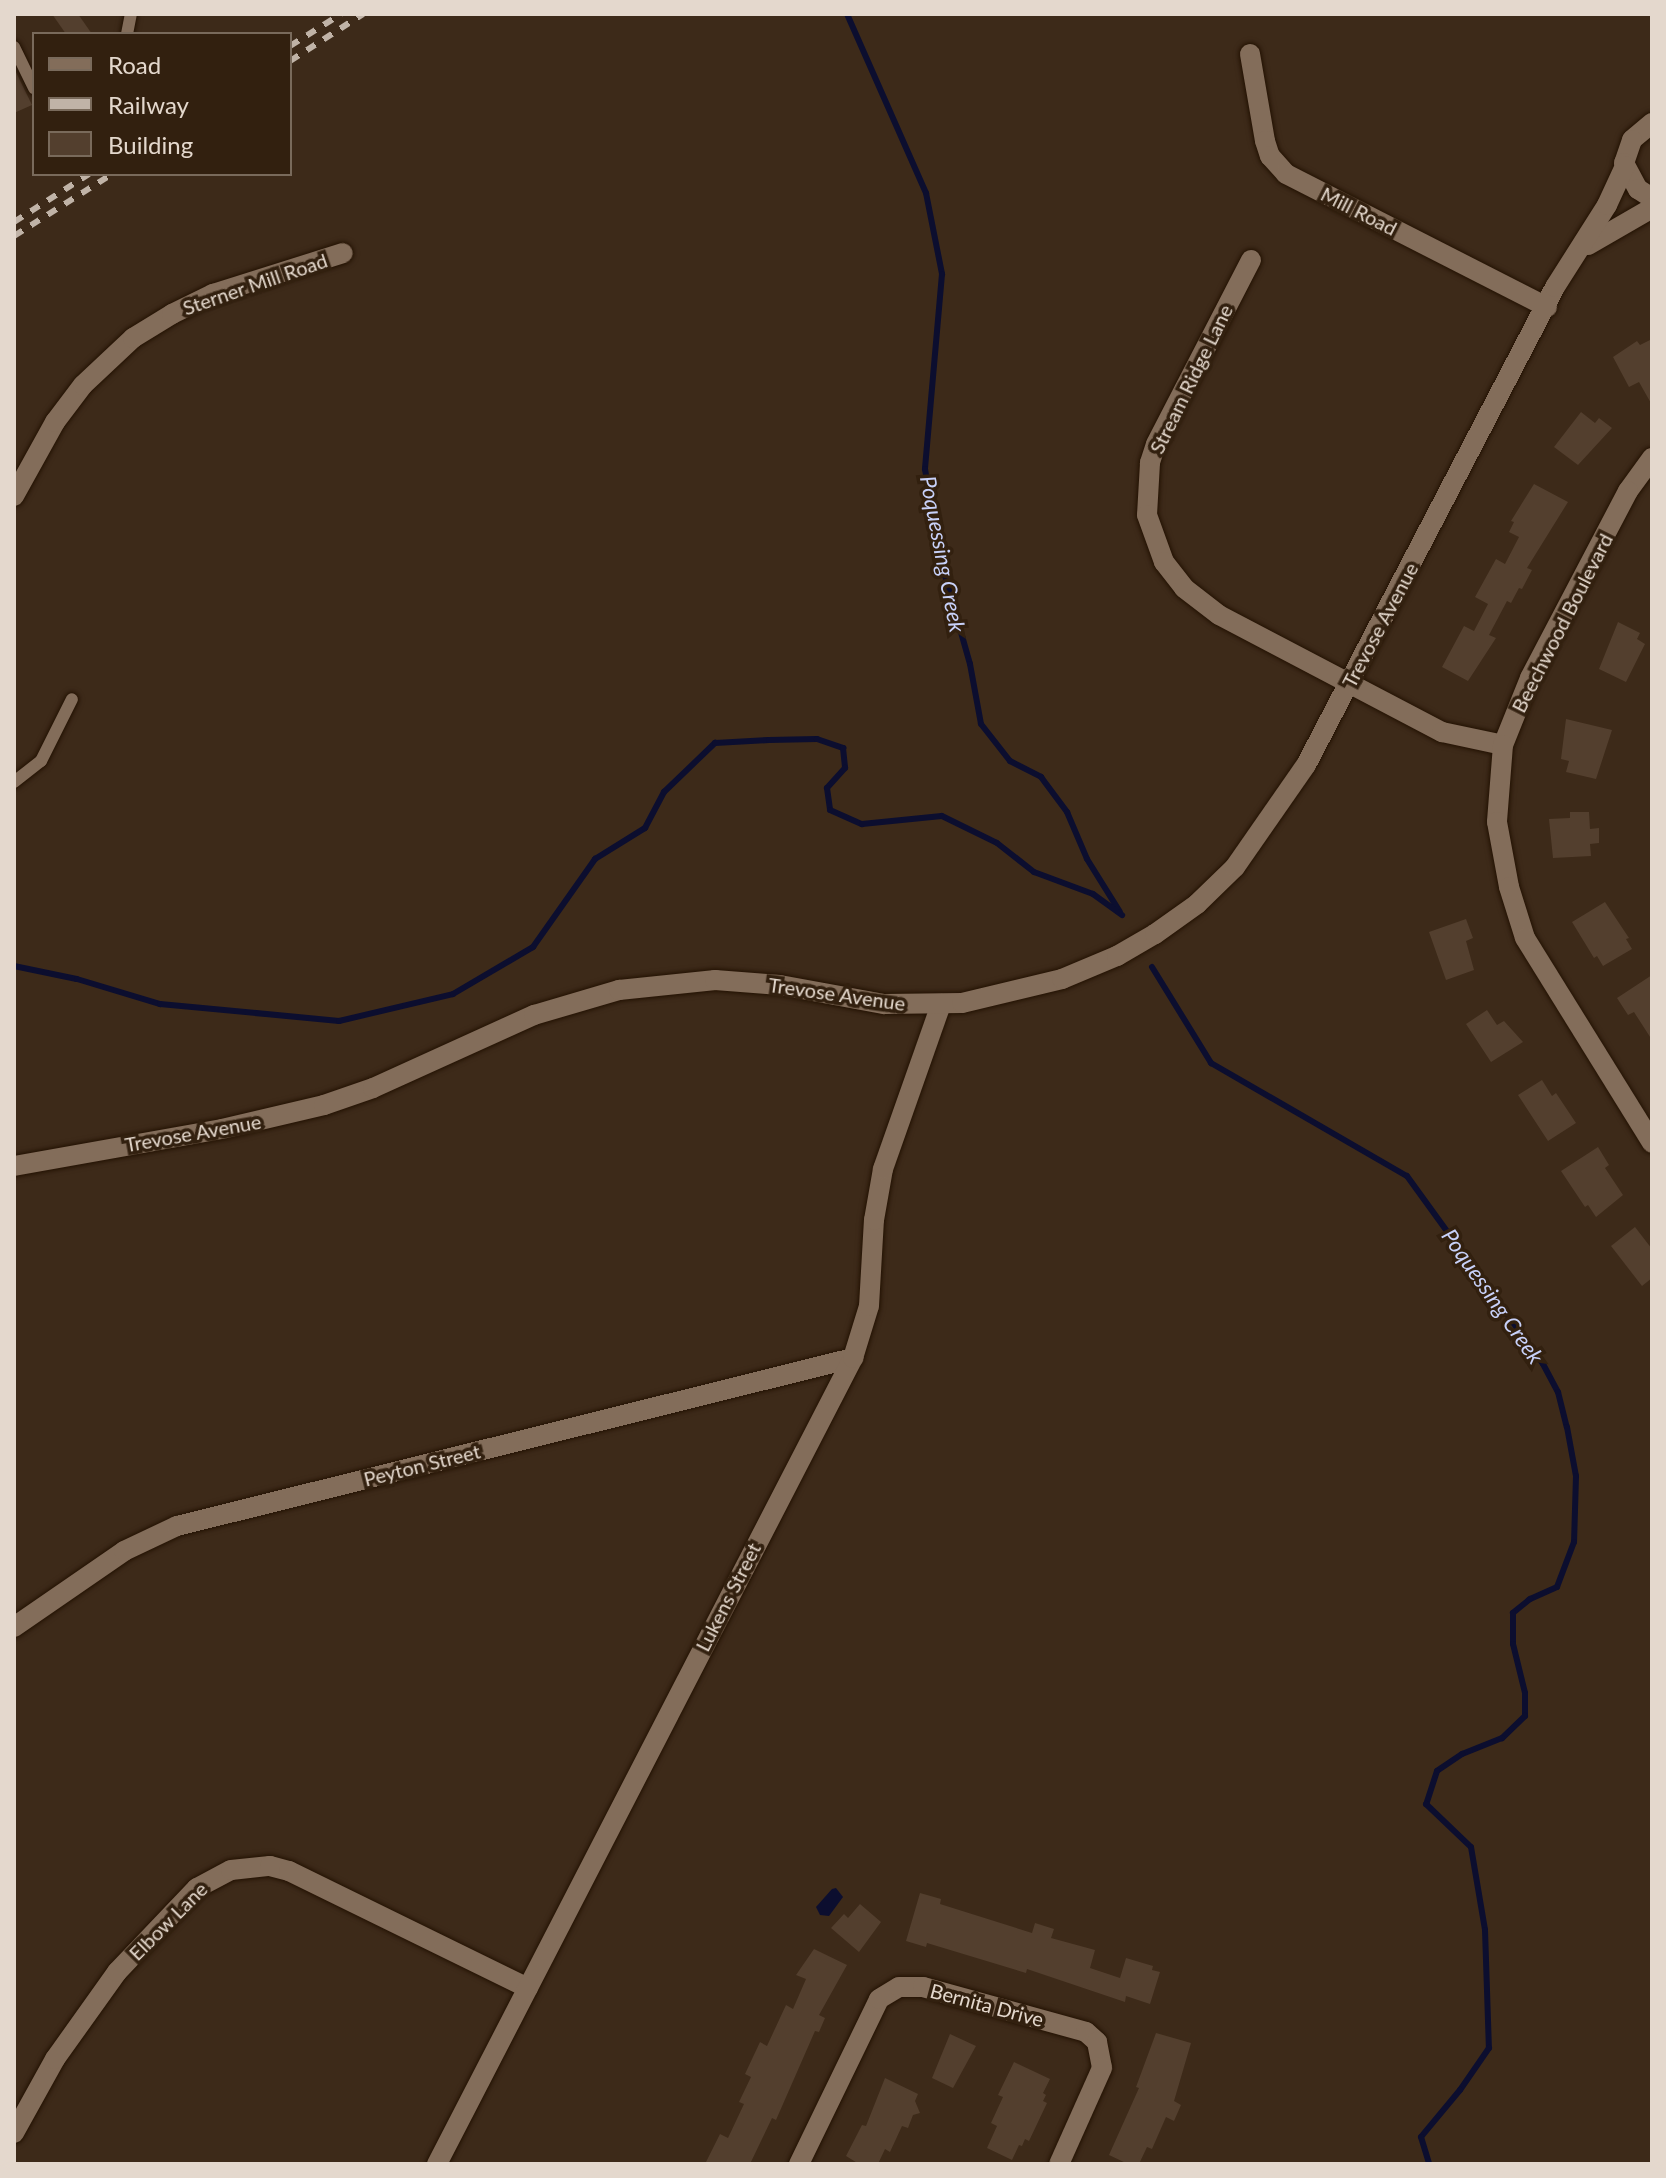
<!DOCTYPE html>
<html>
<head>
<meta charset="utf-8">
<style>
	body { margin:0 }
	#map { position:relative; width:1666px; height:2178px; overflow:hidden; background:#3d2a19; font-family:Lato,sans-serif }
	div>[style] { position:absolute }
	.water>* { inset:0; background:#0c0e2f }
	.stream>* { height:6px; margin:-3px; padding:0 3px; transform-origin:3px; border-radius:3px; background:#0c0e2f }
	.building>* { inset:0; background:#533f2e }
	.roads { filter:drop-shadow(0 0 2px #231203) drop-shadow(0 0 2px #231203) }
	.lane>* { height:12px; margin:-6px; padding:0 6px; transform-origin:6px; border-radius:6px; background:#836d5a }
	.street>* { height:20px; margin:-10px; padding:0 10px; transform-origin:10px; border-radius:10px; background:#836d5a }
	.secondary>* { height:20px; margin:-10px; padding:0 10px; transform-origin:10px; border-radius:10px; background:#836d5a }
	.rail>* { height:6px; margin-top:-3px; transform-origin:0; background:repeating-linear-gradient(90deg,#c0b3a7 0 10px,transparent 0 20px) }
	span { translate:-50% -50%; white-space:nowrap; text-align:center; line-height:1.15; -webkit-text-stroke:7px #32200f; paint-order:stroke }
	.street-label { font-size:20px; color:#e4d8cd }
	.water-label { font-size:22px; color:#c8d1f9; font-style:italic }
	.frame { position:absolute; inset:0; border:16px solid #e4d8cd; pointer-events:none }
	.legend { position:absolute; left:32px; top:32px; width:260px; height:144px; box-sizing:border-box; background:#32200f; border:2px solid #796a5b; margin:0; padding:10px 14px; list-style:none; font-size:24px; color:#e4d8cd }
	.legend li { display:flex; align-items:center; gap:16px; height:40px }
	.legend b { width:40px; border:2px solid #796a5b }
</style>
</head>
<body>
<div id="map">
	<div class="water">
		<div style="clip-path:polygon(836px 1888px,843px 1897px,829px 1916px,820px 1915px,816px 1907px,832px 1889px)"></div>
	</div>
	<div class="stream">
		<div style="left:847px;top:14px;width:196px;rotate:66.2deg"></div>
		<div style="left:926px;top:193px;width:83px;rotate:78.8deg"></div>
		<div style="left:942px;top:274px;width:196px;rotate:95deg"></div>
		<div style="left:925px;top:469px;width:90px;rotate:80.4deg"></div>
		<div style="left:940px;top:558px;width:110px;rotate:74.2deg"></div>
		<div style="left:970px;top:664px;width:61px;rotate:79.6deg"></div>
		<div style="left:981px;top:724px;width:47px;rotate:51.9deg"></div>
		<div style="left:1010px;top:761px;width:35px;rotate:27deg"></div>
		<div style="left:1041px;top:777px;width:44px;rotate:53.4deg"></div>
		<div style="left:1067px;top:812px;width:51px;rotate:66.9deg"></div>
		<div style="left:1087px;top:859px;width:62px;rotate:58.1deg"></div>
		<div style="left:14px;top:966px;width:64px;rotate:11.7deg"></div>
		<div style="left:77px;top:979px;width:87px;rotate:16.8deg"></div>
		<div style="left:160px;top:1004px;width:180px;rotate:5.4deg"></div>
		<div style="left:339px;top:1021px;width:117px;rotate:-13.3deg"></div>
		<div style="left:453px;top:994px;width:93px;rotate:-30.4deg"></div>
		<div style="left:533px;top:947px;width:108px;rotate:-54.8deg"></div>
		<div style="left:595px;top:859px;width:59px;rotate:-31.8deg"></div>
		<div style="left:645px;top:828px;width:41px;rotate:-62.2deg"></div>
		<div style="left:664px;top:792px;width:71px;rotate:-43.9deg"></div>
		<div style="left:715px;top:743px;width:54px;rotate:-3.2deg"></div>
		<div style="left:769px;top:740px;width:48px;rotate:-1.2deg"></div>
		<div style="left:817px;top:739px;width:28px;rotate:19deg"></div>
		<div style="left:843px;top:748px;width:20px;rotate:84deg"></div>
		<div style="left:845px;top:768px;width:27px;rotate:132deg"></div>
		<div style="left:827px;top:788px;width:22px;rotate:82deg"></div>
		<div style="left:830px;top:810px;width:35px;rotate:24deg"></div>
		<div style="left:862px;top:824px;width:80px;rotate:-5.7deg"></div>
		<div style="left:942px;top:816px;width:61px;rotate:26.1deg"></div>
		<div style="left:997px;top:843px;width:47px;rotate:38.1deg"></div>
		<div style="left:1034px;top:872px;width:63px;rotate:20.4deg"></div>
		<div style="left:1093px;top:894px;width:36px;rotate:36deg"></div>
		<div style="left:1152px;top:967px;width:113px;rotate:58.4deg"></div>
		<div style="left:1211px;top:1063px;width:226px;rotate:30deg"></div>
		<div style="left:1407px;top:1176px;width:232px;rotate:54.1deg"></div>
		<div style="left:1543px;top:1364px;width:32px;rotate:62deg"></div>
		<div style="left:1558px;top:1392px;width:36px;rotate:76deg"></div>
		<div style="left:1567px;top:1427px;width:50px;rotate:79.6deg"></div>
		<div style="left:1576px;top:1476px;width:66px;rotate:91.7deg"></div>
		<div style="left:1574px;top:1542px;width:48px;rotate:110.7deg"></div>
		<div style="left:1557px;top:1587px;width:30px;rotate:156deg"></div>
		<div style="left:1530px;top:1599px;width:22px;rotate:141deg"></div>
		<div style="left:1513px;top:1613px;width:31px;rotate:90deg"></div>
		<div style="left:1513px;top:1644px;width:50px;rotate:76.2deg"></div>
		<div style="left:1525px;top:1693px;width:23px;rotate:90deg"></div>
		<div style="left:1525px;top:1716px;width:32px;rotate:136deg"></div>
		<div style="left:1502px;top:1738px;width:43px;rotate:158.2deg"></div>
		<div style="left:1462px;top:1754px;width:30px;rotate:146deg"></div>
		<div style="left:1437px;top:1771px;width:35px;rotate:108deg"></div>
		<div style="left:1426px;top:1804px;width:62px;rotate:43.7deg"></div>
		<div style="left:1471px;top:1847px;width:84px;rotate:80.4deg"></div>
		<div style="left:1485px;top:1930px;width:118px;rotate:88.1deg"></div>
		<div style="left:1489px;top:2048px;width:51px;rotate:124.6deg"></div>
		<div style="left:1460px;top:2090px;width:61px;rotate:129.7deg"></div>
		<div style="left:1421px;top:2137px;width:28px;rotate:73deg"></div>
	</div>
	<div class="building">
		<div style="clip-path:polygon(52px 14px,78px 14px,92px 34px,66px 34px)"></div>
		<div style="clip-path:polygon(14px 68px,32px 105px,14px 113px)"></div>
		<div style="clip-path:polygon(1652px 339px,1652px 405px,1639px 382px,1629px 387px,1613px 357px,1637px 341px,1640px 345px)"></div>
		<div style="clip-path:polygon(1581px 412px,1595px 423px,1599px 418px,1612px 428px,1578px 465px,1554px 447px)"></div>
		<div style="clip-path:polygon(1534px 484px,1568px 502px,1527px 568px,1532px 570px,1522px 589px,1519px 588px,1511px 603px,1507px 601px,1489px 635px,1496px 638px,1468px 681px,1442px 667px,1464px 626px,1474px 631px,1488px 604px,1475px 597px,1496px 559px,1505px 564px,1519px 537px,1509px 532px,1514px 522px,1511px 521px)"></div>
		<div style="clip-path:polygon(1618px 622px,1640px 633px,1637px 639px,1645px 644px,1626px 682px,1599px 669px)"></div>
		<div style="clip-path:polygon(1566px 719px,1612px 730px,1596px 779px,1566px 772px,1569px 761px,1561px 759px)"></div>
		<div style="clip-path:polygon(1570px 812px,1589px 812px,1590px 829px,1599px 828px,1599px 843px,1590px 844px,1591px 856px,1553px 858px,1549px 819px,1570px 818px)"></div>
		<div style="clip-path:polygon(1605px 902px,1629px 938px,1626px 939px,1632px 949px,1603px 966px,1597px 956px,1594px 958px,1572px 922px)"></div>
		<div style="clip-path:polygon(1466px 919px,1473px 938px,1466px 941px,1474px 970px,1446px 980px,1429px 932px)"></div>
		<div style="clip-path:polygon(1652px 975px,1652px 1040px,1634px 1012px,1628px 1015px,1617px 998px)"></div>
		<div style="clip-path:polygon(1487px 1010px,1497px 1025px,1504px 1021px,1523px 1042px,1491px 1062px,1466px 1024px)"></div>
		<div style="clip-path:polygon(1542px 1080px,1552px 1096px,1556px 1093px,1576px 1123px,1548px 1141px,1518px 1095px)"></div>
		<div style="clip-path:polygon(1598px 1147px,1609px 1165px,1605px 1168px,1623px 1195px,1596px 1217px,1588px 1205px,1585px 1207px,1561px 1171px)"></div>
		<div style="clip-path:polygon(1635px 1227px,1652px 1249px,1652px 1278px,1642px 1286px,1611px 1246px)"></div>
		<div style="clip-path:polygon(920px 1893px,941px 1899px,940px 1904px,1032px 1933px,1035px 1923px,1054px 1929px,1051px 1938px,1095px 1950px,1090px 1968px,1120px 1978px,1126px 1958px,1153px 1966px,1152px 1970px,1160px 1972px,1150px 2004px,1126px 1996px,1125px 2002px,1027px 1969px,1026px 1973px,927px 1943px,926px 1947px,906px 1941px)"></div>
		<div style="clip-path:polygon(860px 1904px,881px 1922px,859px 1952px,831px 1928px,844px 1914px,848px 1918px)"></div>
		<div style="clip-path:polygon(814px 1949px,847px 1965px,819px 2015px,825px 2018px,819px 2032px,815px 2031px,776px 2120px,772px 2118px,750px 2164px,705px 2164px,720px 2134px,728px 2138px,744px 2104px,739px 2102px,751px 2077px,745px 2074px,760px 2042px,767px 2046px,786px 2005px,793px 2009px,806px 1979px,796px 1975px)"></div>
		<div style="clip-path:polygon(1156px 2033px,1191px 2043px,1174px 2101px,1181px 2105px,1174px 2121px,1166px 2117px,1152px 2149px,1147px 2147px,1139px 2164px,1128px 2164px,1109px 2155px,1139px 2088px,1136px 2087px)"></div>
		<div style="clip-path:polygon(950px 2034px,976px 2046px,953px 2088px,932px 2078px)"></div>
		<div style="clip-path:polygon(1014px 2062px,1050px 2079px,1043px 2093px,1046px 2095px,1043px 2101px,1047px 2103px,1029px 2141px,1025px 2139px,1022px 2146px,1019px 2145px,1012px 2160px,987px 2148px,997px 2126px,991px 2123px,1003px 2097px,998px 2095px)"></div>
		<div style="clip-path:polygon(885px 2078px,918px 2094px,915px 2101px,920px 2113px,913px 2115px,908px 2128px,902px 2126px,890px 2152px,885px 2149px,878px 2164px,859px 2164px,846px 2156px,862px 2125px,866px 2126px)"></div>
	</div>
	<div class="roads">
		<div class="lane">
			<div style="left:127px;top:34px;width:20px;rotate:-79deg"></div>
			<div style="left:14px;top:47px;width:46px;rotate:64deg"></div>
			<div style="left:14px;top:782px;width:34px;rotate:-38deg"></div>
			<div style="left:41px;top:761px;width:69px;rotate:-63.4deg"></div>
		</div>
		<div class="street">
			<div style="left:1250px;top:54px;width:88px;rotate:80.2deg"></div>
			<div style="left:1265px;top:141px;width:16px;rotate:72deg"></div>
			<div style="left:1270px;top:156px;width:24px;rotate:48deg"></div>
			<div style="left:1286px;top:174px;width:293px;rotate:27deg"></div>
			<div style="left:1251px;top:260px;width:207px;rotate:117.3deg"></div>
			<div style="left:1156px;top:444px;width:20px;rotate:108deg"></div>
			<div style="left:1150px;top:463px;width:52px;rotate:93.3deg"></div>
			<div style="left:1147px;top:515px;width:50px;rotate:70.1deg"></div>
			<div style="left:1164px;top:562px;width:33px;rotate:52deg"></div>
			<div style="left:1184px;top:588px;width:44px;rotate:37.6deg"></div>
			<div style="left:1219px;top:615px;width:252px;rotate:27.7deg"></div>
			<div style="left:1442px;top:732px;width:62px;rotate:12deg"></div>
			<div style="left:1652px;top:458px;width:41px;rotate:126deg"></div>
			<div style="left:1628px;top:491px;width:211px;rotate:117.7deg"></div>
			<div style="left:1530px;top:678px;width:72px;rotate:111.9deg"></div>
			<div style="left:1503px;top:745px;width:77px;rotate:94.5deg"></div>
			<div style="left:1497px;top:822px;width:66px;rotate:79.5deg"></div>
			<div style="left:1509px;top:887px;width:53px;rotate:72.6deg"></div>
			<div style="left:1525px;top:938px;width:241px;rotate:58.2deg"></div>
			<div style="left:14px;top:496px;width:85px;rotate:-61deg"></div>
			<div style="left:55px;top:422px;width:46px;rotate:-52.9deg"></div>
			<div style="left:83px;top:385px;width:69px;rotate:-43.2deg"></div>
			<div style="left:133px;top:338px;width:46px;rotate:-31.6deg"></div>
			<div style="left:172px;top:314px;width:46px;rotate:-26deg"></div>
			<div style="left:213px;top:294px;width:136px;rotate:-17.5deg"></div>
			<div style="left:14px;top:1627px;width:134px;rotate:-34.6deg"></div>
			<div style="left:124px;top:1551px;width:59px;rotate:-25.3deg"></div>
			<div style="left:177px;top:1526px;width:697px;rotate:-13.96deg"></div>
			<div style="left:14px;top:2133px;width:85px;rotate:-61deg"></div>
			<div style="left:55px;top:2059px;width:107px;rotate:-54.5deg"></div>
			<div style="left:117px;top:1972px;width:116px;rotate:-46.4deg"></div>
			<div style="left:197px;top:1888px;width:38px;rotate:-28deg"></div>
			<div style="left:231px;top:1870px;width:39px;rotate:-6deg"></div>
			<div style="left:270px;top:1866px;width:20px;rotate:15deg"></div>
			<div style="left:289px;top:1871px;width:266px;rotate:26.1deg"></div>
			<div style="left:437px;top:2164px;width:907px;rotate:-62.7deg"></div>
			<div style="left:853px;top:1358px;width:54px;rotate:-72.9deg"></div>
			<div style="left:869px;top:1306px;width:86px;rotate:-86.7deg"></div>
			<div style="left:874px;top:1220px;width:52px;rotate:-80deg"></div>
			<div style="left:883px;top:1169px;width:175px;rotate:-70.6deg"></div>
			<div style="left:799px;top:2164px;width:183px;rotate:-64.1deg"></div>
			<div style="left:879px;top:1999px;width:23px;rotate:-31deg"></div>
			<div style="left:899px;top:1987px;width:24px"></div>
			<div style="left:923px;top:1987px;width:169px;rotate:15.4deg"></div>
			<div style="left:1086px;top:2032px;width:15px;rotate:42deg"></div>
			<div style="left:1097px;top:2042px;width:26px;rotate:79deg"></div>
			<div style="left:1102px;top:2068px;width:105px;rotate:114.1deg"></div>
		</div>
		<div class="secondary">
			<div style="left:1652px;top:123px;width:26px;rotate:140deg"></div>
			<div style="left:1632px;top:140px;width:24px;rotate:109deg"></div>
			<div style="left:1624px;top:163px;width:30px;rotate:62deg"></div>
			<div style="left:1638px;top:189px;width:17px;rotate:33deg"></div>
			<div style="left:1588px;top:245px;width:74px;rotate:-30deg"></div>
			<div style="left:14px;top:1166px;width:211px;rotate:-10.1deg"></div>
			<div style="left:222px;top:1129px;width:105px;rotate:-13.2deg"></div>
			<div style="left:324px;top:1105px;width:52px;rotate:-19.1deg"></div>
			<div style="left:373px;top:1088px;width:177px;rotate:-24.4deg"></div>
			<div style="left:534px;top:1015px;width:89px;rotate:-16.4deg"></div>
			<div style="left:619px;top:990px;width:97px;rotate:-5.9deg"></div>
			<div style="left:715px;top:980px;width:65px;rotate:4.4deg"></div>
			<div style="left:780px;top:985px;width:106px;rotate:10.4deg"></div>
			<div style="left:884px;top:1004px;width:78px;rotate:-0.7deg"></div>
			<div style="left:962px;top:1003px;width:103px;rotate:-13.5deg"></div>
			<div style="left:1062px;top:979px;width:60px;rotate:-22.7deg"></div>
			<div style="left:1117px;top:956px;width:44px;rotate:-30.1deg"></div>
			<div style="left:1155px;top:934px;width:52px;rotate:-35.5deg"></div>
			<div style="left:1197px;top:904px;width:53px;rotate:-44.2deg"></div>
			<div style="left:1235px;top:867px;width:124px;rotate:-55.2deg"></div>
			<div style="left:1306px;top:765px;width:539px;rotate:-62.48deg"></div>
			<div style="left:1555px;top:287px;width:97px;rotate:-57.6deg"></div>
			<div style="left:1607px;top:205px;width:43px;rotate:-65.2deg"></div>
		</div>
	</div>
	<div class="rail">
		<div style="left:290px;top:46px;width:60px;rotate:-32.1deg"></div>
		<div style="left:290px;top:61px;width:87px;rotate:-32.8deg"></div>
		<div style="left:14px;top:222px;width:89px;rotate:-32.6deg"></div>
		<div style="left:14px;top:236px;width:116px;rotate:-32.3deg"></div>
	</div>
	<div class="street-label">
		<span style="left:1359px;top:211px;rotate:27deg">Mill Road</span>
		<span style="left:255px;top:284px;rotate:-19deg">Sterner Mill Road</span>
		<span style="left:1191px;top:379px;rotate:-64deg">Stream Ridge Lane</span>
		<span style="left:1562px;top:623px;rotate:-63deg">Beechwood Boulevard</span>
		<span style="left:1380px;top:625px;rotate:-62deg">Trevose Avenue</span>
		<span style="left:837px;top:994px;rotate:8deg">Trevose Avenue</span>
		<span style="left:193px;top:1133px;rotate:-10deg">Trevose Avenue</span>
		<span style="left:422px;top:1465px;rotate:-14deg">Peyton Street</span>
		<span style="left:728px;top:1597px;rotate:-63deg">Lukens Street</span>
		<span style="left:168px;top:1921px;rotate:-45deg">Elbow Lane</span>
		<span style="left:987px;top:2005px;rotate:15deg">Bernita Drive</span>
	</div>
	<div class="water-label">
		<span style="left:943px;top:554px;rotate:79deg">Poquessing Creek</span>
		<span style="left:1493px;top:1296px;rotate:55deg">Poquessing Creek</span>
	</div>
	<div class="frame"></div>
	<ul class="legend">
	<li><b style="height:10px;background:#836d5a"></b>Road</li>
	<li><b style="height:10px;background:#c0b3a7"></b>Railway</li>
	<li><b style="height:22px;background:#533f2e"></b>Building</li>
	</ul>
</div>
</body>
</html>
